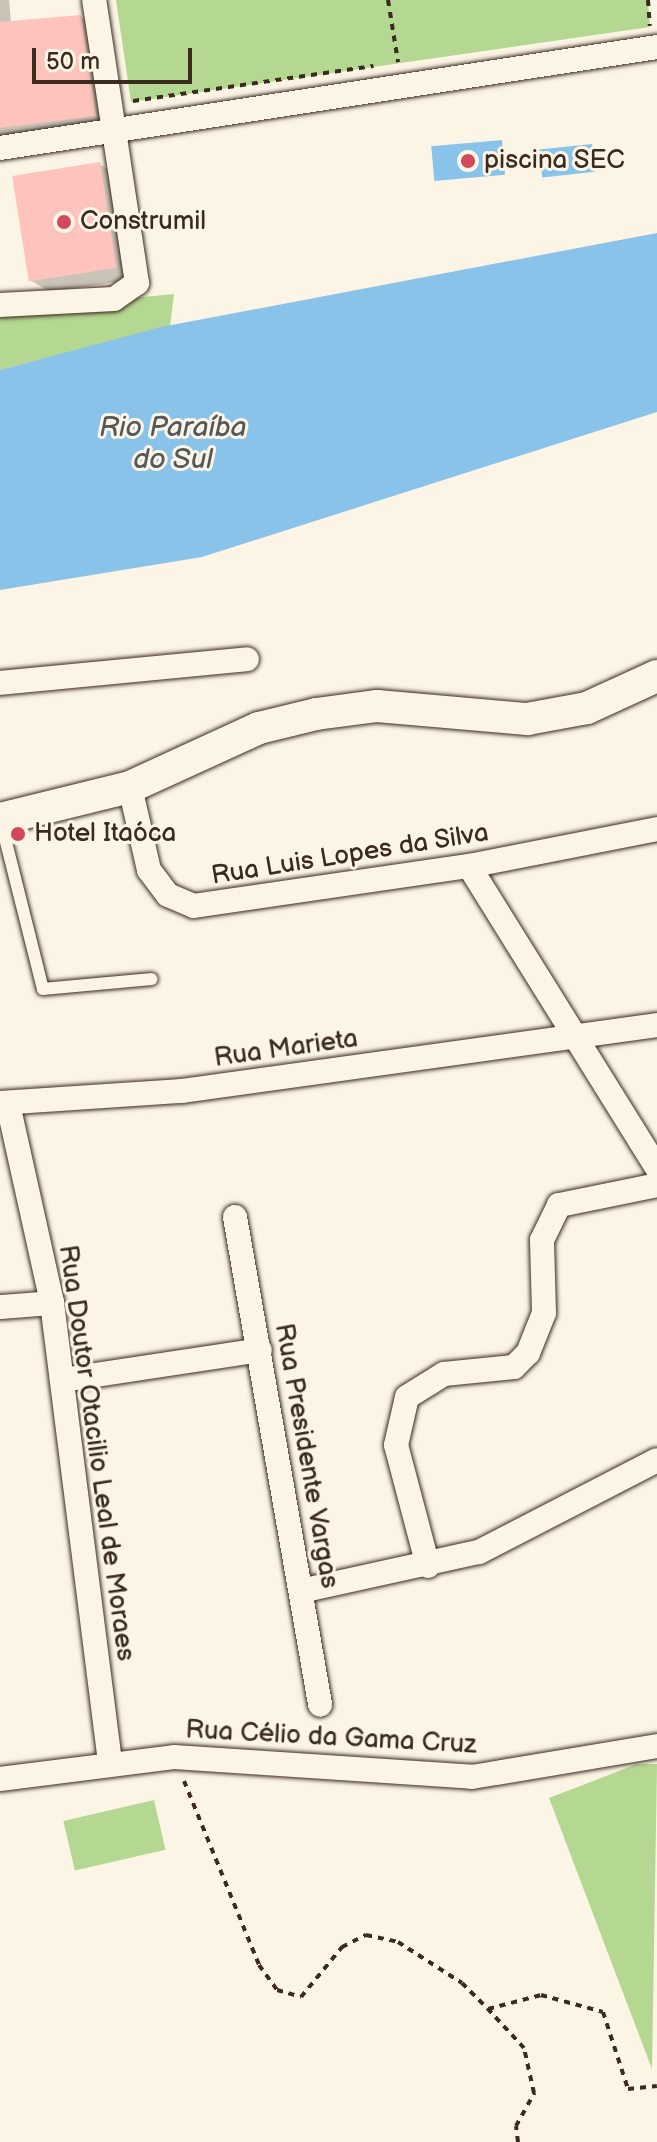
<!DOCTYPE html>
<html>
<head>
<meta charset="utf-8">
<style>
	body { margin:0 }
	#map { position:relative; width:657px; height:2142px; overflow:hidden; background:#fcf5e5; font-family:"Balsamiq Sans",sans-serif }
	div>[style] { position:absolute }
	.green>* { inset:0; background:#b4d791; transform-origin:0 0 }
	.water>* { inset:0; background:#8ac3e9; transform-origin:0 0 }
	.shadow>* { inset:0; background:#0003 }
	.building>* { inset:0; background:#ffc3bd; transform-origin:0 0 }
	.path>* { height:4px; margin-top:-2px; transform-origin:0; background:repeating-linear-gradient(90deg,#3b2a1e 0 6px,transparent 0 12px) }
	.roads { filter:drop-shadow(0 0 2px #3b2a1e) drop-shadow(0 0 2px #3b2a1e) }
	.service>* { height:12px; margin:-6px; padding:0 6px; transform-origin:6px; border-radius:6px; background:#fcf5e5 }
	.minor>* { height:24px; margin:-12px; padding:0 12px; transform-origin:12px; border-radius:12px; background:#fcf5e5 }
	.secondary>* { height:32px; margin:-16px; padding:0 16px; transform-origin:16px; border-radius:16px; background:#fcf5e5 }
	.dots>* { width:22px; height:22px; translate:-50% -50%; box-sizing:border-box; border:4px solid #fcf5e5; border-radius:50% }
	span { translate:-50% -50%; white-space:nowrap; text-align:center; line-height:1.15; -webkit-text-stroke:6px #fcf5e5; paint-order:stroke }
	.poi-label { font-size:26px; color:#3b2a1e }
	.left { translate:0 -50%; text-align:left }
	.street-label { font-size:26px; color:#3b2a1e }
	.water-label { font-size:28px; color:#53585b; font-style:italic }
	.scale { position:absolute; left:32px; top:48px; width:160px; height:36px; box-sizing:border-box; border:4px solid #3b2a1e; border-top:0; padding-left:10px; font-size:24px; line-height:28px; white-space:nowrap; color:#3b2a1e; -webkit-text-stroke:6px #fcf5e5; paint-order:stroke }
</style>
</head>
<body>
<div id="map">
	<div class="green">
		<div style="clip-path:polygon(116px 0,648px 0,650px 27px,131px 102px)"></div>
		<div style="clip-path:polygon(174px 294px,170px 326px,0 370px,0 311px)"></div>
		<div style="clip-path:polygon(637px 1764px,657px 1764px,652px 2069px,549px 1798px)"></div>
		<div style="left:154px;top:1800px;width:51px;height:93px;rotate:77deg"></div>
	</div>
	<div class="water">
		<div style="left:502px;top:140px;width:35px;height:71px;rotate:85deg"></div>
		<div style="left:592px;top:144px;width:28px;height:53px;rotate:84deg"></div>
		<div style="clip-path:polygon(657px 233px,657px 412px,202px 557px,0 590px,0 370px,161px 327px)"></div>
	</div>
	<div class="shadow">
		<div style="clip-path:polygon(0 0,9px 0,11px 23px,81px 17px,100px 28px,115px 126px,0 141px)"></div>
		<div style="clip-path:polygon(99px 164px,119px 175px,135px 279px,50px 292px,30px 280px)"></div>
	</div>
	<div class="building">
		<div style="clip-path:polygon(81px 15px,96px 116px,0 128px,0 22px)"></div>
		<div style="left:100px;top:162px;width:107px;height:89px;rotate:81deg"></div>
	</div>
	<div class="path">
		<div style="left:388px;top:0;width:63px;rotate:80.8deg"></div>
		<div style="left:648px;top:0;width:26px;rotate:86deg"></div>
		<div style="left:133px;top:101px;width:243px;rotate:-8.3deg"></div>
		<div style="left:184px;top:1781px;width:199px;rotate:67.8deg"></div>
		<div style="left:259px;top:1965px;width:31px;rotate:54deg"></div>
		<div style="left:277px;top:1990px;width:25px;rotate:16deg"></div>
		<div style="left:301px;top:1997px;width:65px;rotate:-50.6deg"></div>
		<div style="left:342px;top:1947px;width:27px;rotate:-27deg"></div>
		<div style="left:366px;top:1935px;width:33px;rotate:12deg"></div>
		<div style="left:398px;top:1942px;width:76px;rotate:32.6deg"></div>
		<div style="left:462px;top:1983px;width:37px;rotate:45deg"></div>
		<div style="left:518px;top:2142px;width:16px;rotate:-97deg"></div>
		<div style="left:516px;top:2126px;width:38px;rotate:-61deg"></div>
		<div style="left:534px;top:2093px;width:46px;rotate:-102.5deg"></div>
		<div style="left:524px;top:2048px;width:53px;rotate:-132.7deg"></div>
		<div style="left:488px;top:2009px;width:55px;rotate:-14.8deg"></div>
		<div style="left:541px;top:1995px;width:64px;rotate:15.3deg"></div>
		<div style="left:603px;top:2012px;width:81px;rotate:72deg"></div>
		<div style="left:628px;top:2089px;width:29px;rotate:-6deg"></div>
	</div>
	<div class="roads">
		<div class="service">
			<div style="left:1px;top:822px;width:172px;rotate:75.9deg"></div>
			<div style="left:43px;top:989px;width:109px;rotate:-5.2deg"></div>
		</div>
		<div class="minor">
			<div style="left:0;top:148px;width:665px;rotate:-8.74deg"></div>
			<div style="left:0;top:305px;width:114px;rotate:-3deg"></div>
			<div style="left:114px;top:299px;width:28px;rotate:-35deg"></div>
			<div style="left:137px;top:283px;width:286px;rotate:-98.6deg"></div>
			<div style="left:0;top:683px;width:248px;rotate:-5.5deg"></div>
			<div style="left:130px;top:787px;width:85px;rotate:77.1deg"></div>
			<div style="left:149px;top:870px;width:31px;rotate:53deg"></div>
			<div style="left:168px;top:895px;width:28px;rotate:23deg"></div>
			<div style="left:194px;top:906px;width:278px;rotate:-8.3deg"></div>
			<div style="left:469px;top:866px;width:192px;rotate:-11.1deg"></div>
			<div style="left:469px;top:866px;width:356px;rotate:58.1deg"></div>
			<div style="left:0;top:1103px;width:182px;rotate:-3.8deg"></div>
			<div style="left:182px;top:1091px;width:480px;rotate:-7.9deg"></div>
			<div style="left:8px;top:1104px;width:204px;rotate:77.5deg"></div>
			<div style="left:52px;top:1303px;width:464px;rotate:82.8deg"></div>
			<div style="left:235px;top:1217px;width:495px;rotate:80.1deg"></div>
			<div style="left:0;top:1307px;width:52px;rotate:-4.4deg"></div>
			<div style="left:62px;top:1380px;width:200px;rotate:-8.6deg"></div>
			<div style="left:428px;top:1566px;width:125px;rotate:-104.8deg"></div>
			<div style="left:396px;top:1445px;width:49px;rotate:-77.1deg"></div>
			<div style="left:407px;top:1397px;width:44px;rotate:-31.9deg"></div>
			<div style="left:444px;top:1374px;width:70px;rotate:-5.7deg"></div>
			<div style="left:514px;top:1367px;width:20px;rotate:-45deg"></div>
			<div style="left:528px;top:1353px;width:43px;rotate:-68.2deg"></div>
			<div style="left:544px;top:1313px;width:73px;rotate:-91.6deg"></div>
			<div style="left:542px;top:1240px;width:39px;rotate:-64deg"></div>
			<div style="left:559px;top:1205px;width:100px;rotate:-11.5deg"></div>
			<div style="left:301px;top:1591px;width:182px;rotate:-12.4deg"></div>
			<div style="left:479px;top:1552px;width:200px;rotate:-27.3deg"></div>
			<div style="left:0;top:1779px;width:175px;rotate:-7.2deg"></div>
			<div style="left:174px;top:1757px;width:299px;rotate:3.8deg"></div>
			<div style="left:472px;top:1777px;width:188px;rotate:-9.5deg"></div>
		</div>
		<div class="secondary">
			<div style="left:0;top:819px;width:134px;rotate:-13.8deg"></div>
			<div style="left:130px;top:787px;width:142px;rotate:-24.6deg"></div>
			<div style="left:259px;top:728px;width:59px;rotate:-13.8deg"></div>
			<div style="left:316px;top:714px;width:62px;rotate:-7.5deg"></div>
			<div style="left:377px;top:706px;width:151px;rotate:5deg"></div>
			<div style="left:527px;top:719px;width:61px;rotate:-10.4deg"></div>
			<div style="left:587px;top:708px;width:77px;rotate:-24.6deg"></div>
		</div>
	</div>
	<div class="dots">
		<div style="left:468px;top:161px;background:#d1495b"></div>
		<div style="left:64px;top:222px;background:#d1495b"></div>
		<div style="left:18px;top:834px;background:#d1495b"></div>
	</div>
	<div class="poi-label">
		<span class="left" style="left:484px;top:161px">piscina SEC</span>
		<span class="left" style="left:80px;top:222px">Construmil</span>
		<span class="left" style="left:34px;top:834px">Hotel Itaóca</span>
	</div>
	<div class="street-label">
		<span style="left:350px;top:855px;rotate:-9deg">Rua Luis Lopes da Silva</span>
		<span style="left:286px;top:1049px;rotate:-8deg">Rua Marieta</span>
		<span style="left:96px;top:1453px;rotate:82deg">Rua Doutor Otacilio Leal de Moraes</span>
		<span style="left:306px;top:1456px;rotate:80deg">Rua Presidente Vargas</span>
		<span style="left:331px;top:1738px;rotate:3deg">Rua Célio da Gama Cruz</span>
	</div>
	<div class="water-label">
		<span style="left:173px;top:444px">Rio Paraíba<br>do Sul</span>
	</div>
	<div class="scale">50 m</div>
</div>
</body>
</html>
